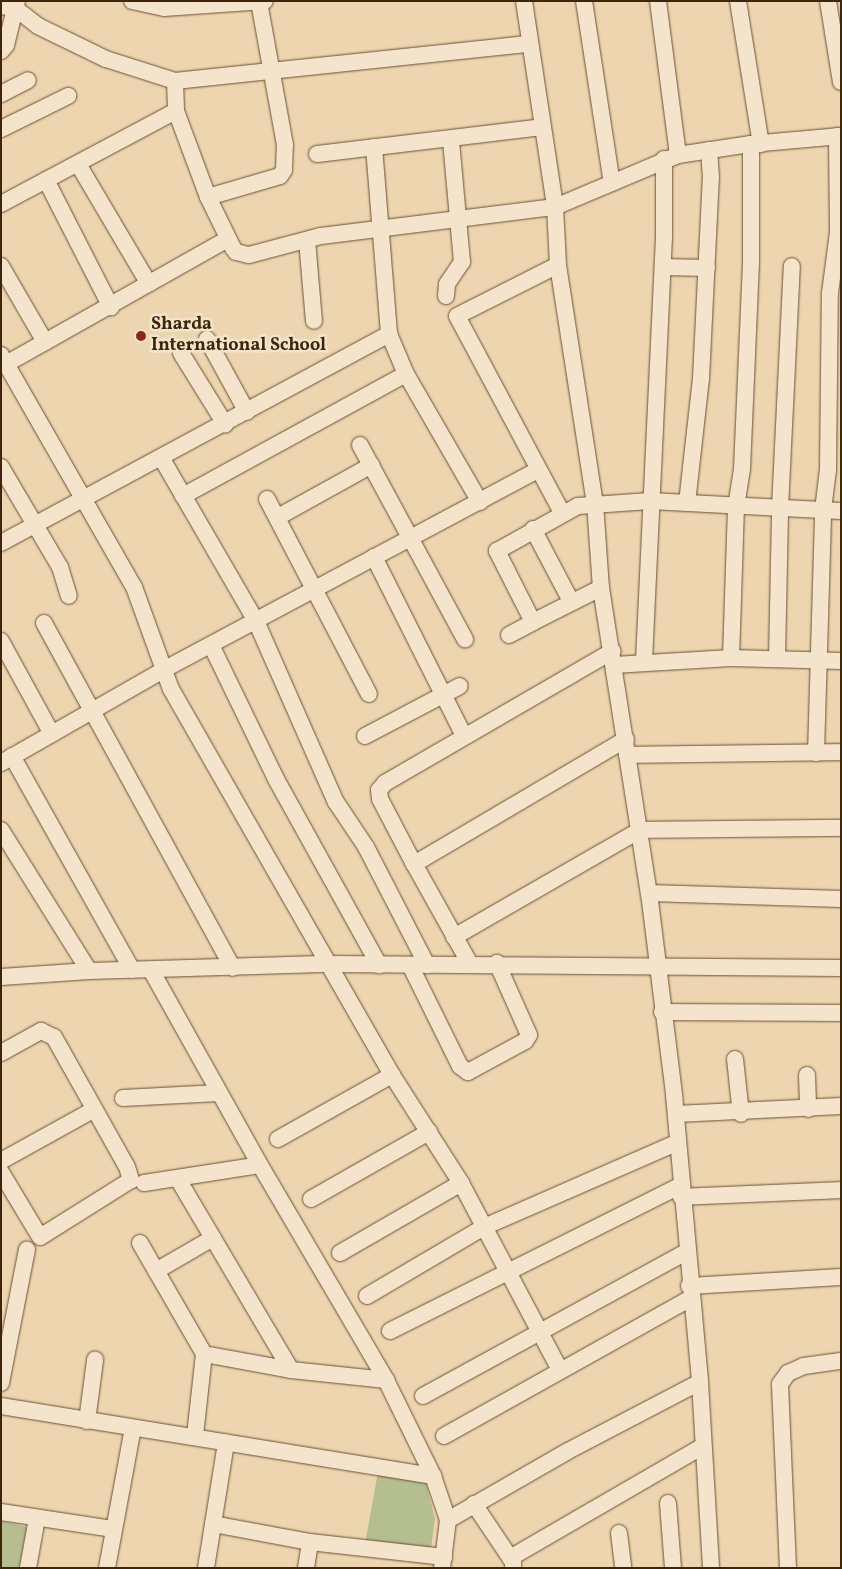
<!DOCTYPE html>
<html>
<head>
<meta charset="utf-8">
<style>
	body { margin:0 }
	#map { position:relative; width:842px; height:1569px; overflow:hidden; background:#edd5af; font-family:Vollkorn,serif }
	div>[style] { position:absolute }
	.green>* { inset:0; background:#b4be8e }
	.roads { filter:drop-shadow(0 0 1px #6a5134) drop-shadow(0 0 1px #6a5134) }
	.minor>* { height:16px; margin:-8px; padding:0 8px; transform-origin:8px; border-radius:8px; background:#f3e4cb }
	.dots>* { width:14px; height:14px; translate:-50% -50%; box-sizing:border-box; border:2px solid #f3e4cb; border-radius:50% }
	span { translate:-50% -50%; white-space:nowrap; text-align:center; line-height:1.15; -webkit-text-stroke:5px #f3e4cb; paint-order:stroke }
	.poi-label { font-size:18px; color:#3f250b; font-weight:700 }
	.left { translate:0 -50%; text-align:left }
	.frame { position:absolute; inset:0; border:2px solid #3f250b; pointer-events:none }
</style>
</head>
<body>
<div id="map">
	<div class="green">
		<div style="clip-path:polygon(378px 1472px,425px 1479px,435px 1519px,430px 1555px,365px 1544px)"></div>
		<div style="clip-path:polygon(1px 1521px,27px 1527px,19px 1568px,1px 1568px)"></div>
	</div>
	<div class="roads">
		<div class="minor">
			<div style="left:132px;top:1px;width:33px;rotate:12deg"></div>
			<div style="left:164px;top:8px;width:101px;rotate:-4deg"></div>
			<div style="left:524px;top:1px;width:208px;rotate:81.4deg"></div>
			<div style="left:555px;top:207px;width:58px;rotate:87deg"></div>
			<div style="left:558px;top:265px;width:241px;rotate:81.2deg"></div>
			<div style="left:595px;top:503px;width:85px;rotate:86deg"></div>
			<div style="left:601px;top:588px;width:309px;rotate:81.1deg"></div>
			<div style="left:649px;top:893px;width:204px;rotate:82.9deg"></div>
			<div style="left:674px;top:1095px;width:288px;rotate:84.8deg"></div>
			<div style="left:700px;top:1382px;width:186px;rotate:86.6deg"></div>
			<div style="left:584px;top:1px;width:184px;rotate:81.3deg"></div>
			<div style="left:658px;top:1px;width:155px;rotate:82.6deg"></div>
			<div style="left:738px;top:1px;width:145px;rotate:80.9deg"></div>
			<div style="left:828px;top:1px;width:82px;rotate:80.9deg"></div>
			<div style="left:1px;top:6px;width:14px;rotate:8deg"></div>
			<div style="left:15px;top:8px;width:29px;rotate:38deg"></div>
			<div style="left:38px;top:26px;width:76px;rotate:25.9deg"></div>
			<div style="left:106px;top:59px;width:72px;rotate:17.7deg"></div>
			<div style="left:175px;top:81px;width:356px;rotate:-6deg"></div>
			<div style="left:1px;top:51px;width:8px;rotate:-50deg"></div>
			<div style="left:6px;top:45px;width:45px;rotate:-76deg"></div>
			<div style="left:175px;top:81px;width:30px;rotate:88deg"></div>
			<div style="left:176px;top:111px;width:92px;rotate:69.6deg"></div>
			<div style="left:208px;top:197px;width:57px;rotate:63.9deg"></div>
			<div style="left:233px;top:248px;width:5px;rotate:53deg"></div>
			<div style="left:236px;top:252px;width:13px;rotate:13deg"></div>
			<div style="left:249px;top:255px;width:74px;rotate:-14.8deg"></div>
			<div style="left:321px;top:236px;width:236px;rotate:-7.1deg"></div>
			<div style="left:555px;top:207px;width:134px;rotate:-22.9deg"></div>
			<div style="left:678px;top:155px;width:74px;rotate:-8.6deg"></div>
			<div style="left:751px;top:144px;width:90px;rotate:-5.1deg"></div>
			<div style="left:1px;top:94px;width:30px;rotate:-27deg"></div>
			<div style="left:1px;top:129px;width:75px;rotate:-26.2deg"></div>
			<div style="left:374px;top:147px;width:188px;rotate:85.4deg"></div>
			<div style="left:389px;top:334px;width:43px;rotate:67deg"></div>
			<div style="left:406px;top:374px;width:148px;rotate:60deg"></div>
			<div style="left:317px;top:154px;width:227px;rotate:-6.8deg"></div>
			<div style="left:78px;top:164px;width:139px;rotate:59.4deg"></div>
			<div style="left:46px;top:180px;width:143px;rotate:62.9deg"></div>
			<div style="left:208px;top:197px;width:75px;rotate:-16.3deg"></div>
			<div style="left:280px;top:176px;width:7px;rotate:-56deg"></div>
			<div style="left:284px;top:170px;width:25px;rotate:-88deg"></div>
			<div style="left:285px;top:145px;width:145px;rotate:-100.3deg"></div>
			<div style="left:1px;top:204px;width:198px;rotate:-28deg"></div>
			<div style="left:307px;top:240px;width:81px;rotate:85.1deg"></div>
			<div style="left:558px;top:265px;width:113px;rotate:153.2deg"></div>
			<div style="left:457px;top:316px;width:223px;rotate:61.9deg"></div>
			<div style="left:1px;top:266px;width:88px;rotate:59.9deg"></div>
			<div style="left:663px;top:267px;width:44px;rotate:1.3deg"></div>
			<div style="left:446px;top:296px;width:12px;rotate:-85deg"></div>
			<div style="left:447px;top:284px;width:27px;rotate:-56deg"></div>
			<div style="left:462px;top:262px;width:122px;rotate:-95.2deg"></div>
			<div style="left:207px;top:339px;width:83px;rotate:61.3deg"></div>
			<div style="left:181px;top:353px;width:84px;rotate:58.2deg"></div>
			<div style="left:1px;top:355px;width:267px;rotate:60.2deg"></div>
			<div style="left:134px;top:587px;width:109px;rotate:70.1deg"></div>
			<div style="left:171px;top:689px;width:445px;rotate:60.2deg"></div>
			<div style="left:392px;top:1075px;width:128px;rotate:57.4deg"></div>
			<div style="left:461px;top:1183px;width:212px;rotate:62.1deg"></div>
			<div style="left:6px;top:364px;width:255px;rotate:-29.4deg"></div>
			<div style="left:360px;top:445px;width:221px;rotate:61.6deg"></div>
			<div style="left:162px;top:459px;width:187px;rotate:59.9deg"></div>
			<div style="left:256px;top:621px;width:198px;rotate:66.2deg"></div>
			<div style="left:336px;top:802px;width:54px;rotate:56.3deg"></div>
			<div style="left:366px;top:847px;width:133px;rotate:62.7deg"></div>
			<div style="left:1px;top:467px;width:116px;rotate:59.5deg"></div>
			<div style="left:60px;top:567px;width:30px;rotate:73deg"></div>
			<div style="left:183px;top:496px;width:254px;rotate:-28.7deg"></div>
			<div style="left:267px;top:499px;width:220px;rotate:62.4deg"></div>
			<div style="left:687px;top:503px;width:125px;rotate:-83.6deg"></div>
			<div style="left:701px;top:379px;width:201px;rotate:-87.2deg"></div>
			<div style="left:711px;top:178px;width:28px;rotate:-94deg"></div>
			<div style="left:278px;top:517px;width:107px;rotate:-29deg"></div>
			<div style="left:533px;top:529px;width:81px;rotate:62.2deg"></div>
			<div style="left:1px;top:543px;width:441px;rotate:-28.3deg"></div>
			<div style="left:374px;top:557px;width:200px;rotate:63.3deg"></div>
			<div style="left:533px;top:622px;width:76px;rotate:-26.6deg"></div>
			<div style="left:44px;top:623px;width:393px;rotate:61.3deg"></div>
			<div style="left:509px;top:635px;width:27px;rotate:-28deg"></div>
			<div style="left:533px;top:622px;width:80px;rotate:-116.9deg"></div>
			<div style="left:497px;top:551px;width:93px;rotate:-29.1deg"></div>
			<div style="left:578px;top:506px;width:72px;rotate:-4deg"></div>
			<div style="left:650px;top:501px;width:191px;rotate:3deg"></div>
			<div style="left:1px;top:641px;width:106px;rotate:61.3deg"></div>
			<div style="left:211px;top:645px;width:149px;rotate:64.1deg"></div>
			<div style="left:276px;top:779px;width:213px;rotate:61deg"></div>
			<div style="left:777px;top:657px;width:149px;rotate:-88.8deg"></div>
			<div style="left:780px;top:508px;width:242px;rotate:-87.2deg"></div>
			<div style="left:731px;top:658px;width:151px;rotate:-88.1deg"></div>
			<div style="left:736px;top:507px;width:38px;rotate:-81deg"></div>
			<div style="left:742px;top:469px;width:208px;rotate:-87.5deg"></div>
			<div style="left:751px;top:261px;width:117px;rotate:-90deg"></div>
			<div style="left:644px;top:661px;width:424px;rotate:-87.3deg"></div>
			<div style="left:664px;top:237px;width:78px;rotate:-90deg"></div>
			<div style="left:614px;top:665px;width:117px;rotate:-3.4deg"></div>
			<div style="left:731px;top:658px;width:110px;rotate:1.6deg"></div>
			<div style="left:365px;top:736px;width:107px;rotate:-27.8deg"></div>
			<div style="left:816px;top:753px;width:243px;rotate:-88.3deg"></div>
			<div style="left:823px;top:510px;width:39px;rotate:-83deg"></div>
			<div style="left:828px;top:471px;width:178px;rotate:-89.4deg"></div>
			<div style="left:830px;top:293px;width:62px;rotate:-82.5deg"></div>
			<div style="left:838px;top:232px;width:96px;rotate:-90.6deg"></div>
			<div style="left:627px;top:755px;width:214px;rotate:-0.8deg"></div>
			<div style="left:12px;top:756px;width:245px;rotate:60.7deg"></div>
			<div style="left:1px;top:763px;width:189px;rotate:-29.8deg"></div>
			<div style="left:165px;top:669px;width:423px;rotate:-28.1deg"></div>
			<div style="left:1px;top:830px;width:166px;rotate:58deg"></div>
			<div style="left:414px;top:864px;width:246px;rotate:-30.5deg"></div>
			<div style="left:649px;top:893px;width:192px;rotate:1.8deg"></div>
			<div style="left:454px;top:937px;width:215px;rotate:-29.9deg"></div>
			<div style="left:640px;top:830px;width:201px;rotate:-0.6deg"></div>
			<div style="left:470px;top:964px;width:115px;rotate:-119.2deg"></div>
			<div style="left:414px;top:864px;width:73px;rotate:-117.6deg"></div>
			<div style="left:380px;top:799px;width:9px;rotate:-96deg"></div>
			<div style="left:379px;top:790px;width:9px;rotate:-49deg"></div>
			<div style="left:385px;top:783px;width:263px;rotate:-30.1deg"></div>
			<div style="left:410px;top:965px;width:113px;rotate:63.7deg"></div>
			<div style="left:460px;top:1066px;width:10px;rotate:37deg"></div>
			<div style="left:468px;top:1072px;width:65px;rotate:-28.5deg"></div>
			<div style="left:525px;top:1041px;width:7px;rotate:-56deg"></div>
			<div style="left:529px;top:1035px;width:79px;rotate:-114deg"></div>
			<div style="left:151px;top:970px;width:223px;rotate:60.8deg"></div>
			<div style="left:260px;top:1165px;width:249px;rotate:59.6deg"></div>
			<div style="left:386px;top:1380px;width:107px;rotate:63.9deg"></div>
			<div style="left:433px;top:1476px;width:46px;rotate:71.2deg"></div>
			<div style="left:448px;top:1520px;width:48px;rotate:97.1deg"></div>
			<div style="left:1px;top:977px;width:88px;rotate:-3.9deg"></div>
			<div style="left:89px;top:971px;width:241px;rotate:-1.7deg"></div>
			<div style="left:330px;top:964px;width:511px;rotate:0.45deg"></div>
			<div style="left:662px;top:1012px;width:179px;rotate:0.3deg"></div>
			<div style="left:1px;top:1053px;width:46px;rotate:-28.8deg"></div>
			<div style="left:41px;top:1031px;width:14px;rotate:25deg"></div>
			<div style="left:54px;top:1037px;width:149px;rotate:60.7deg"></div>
			<div style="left:127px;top:1167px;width:14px;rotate:73deg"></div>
			<div style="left:131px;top:1180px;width:107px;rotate:147.9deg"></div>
			<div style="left:40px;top:1237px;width:76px;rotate:-121deg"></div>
			<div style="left:735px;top:1059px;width:55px;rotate:83.8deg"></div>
			<div style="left:807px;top:1075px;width:34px;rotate:88deg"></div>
			<div style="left:123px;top:1098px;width:96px;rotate:-3deg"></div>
			<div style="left:676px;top:1114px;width:165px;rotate:-2.8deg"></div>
			<div style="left:278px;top:1139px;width:131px;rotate:-29.3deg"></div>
			<div style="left:1px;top:1161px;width:107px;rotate:-29deg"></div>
			<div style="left:178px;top:1179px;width:222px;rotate:59.4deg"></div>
			<div style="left:144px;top:1183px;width:117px;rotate:-8.8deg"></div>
			<div style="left:681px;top:1197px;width:160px;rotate:-2.5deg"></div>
			<div style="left:311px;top:1199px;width:136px;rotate:-29.6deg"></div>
			<div style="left:140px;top:1243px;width:128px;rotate:60deg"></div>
			<div style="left:204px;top:1354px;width:82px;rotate:96.3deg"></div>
			<div style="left:340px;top:1253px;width:140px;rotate:-30deg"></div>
			<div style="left:156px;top:1271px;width:66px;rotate:-30.1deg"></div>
			<div style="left:689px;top:1286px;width:152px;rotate:-3.4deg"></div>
			<div style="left:367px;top:1296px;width:136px;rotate:-30.5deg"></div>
			<div style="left:484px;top:1227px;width:210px;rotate:-23.6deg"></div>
			<div style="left:390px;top:1331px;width:324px;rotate:-26.6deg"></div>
			<div style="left:204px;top:1354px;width:88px;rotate:10.4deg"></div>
			<div style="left:291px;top:1370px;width:96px;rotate:6deg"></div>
			<div style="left:1px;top:1383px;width:136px;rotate:-79deg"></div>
			<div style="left:423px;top:1396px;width:300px;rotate:-28.7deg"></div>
			<div style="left:1px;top:1406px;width:438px;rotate:9.2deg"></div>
			<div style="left:87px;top:1421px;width:62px;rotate:-82.5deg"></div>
			<div style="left:444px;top:1436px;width:283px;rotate:-29.2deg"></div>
			<div style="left:668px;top:1503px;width:65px;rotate:85.6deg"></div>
			<div style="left:474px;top:1504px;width:70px;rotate:56.1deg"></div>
			<div style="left:513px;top:1562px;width:6px;rotate:90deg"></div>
			<div style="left:1px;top:1512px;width:114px;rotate:8.6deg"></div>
			<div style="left:448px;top:1520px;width:138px;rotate:-29.9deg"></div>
			<div style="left:568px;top:1451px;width:149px;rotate:-27.6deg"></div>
			<div style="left:213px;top:1524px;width:99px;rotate:10.5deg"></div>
			<div style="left:310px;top:1542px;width:135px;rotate:6.4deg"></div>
			<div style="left:619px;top:1533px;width:35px;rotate:83deg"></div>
			<div style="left:510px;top:1558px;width:223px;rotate:-30.1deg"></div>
			<div style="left:28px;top:1568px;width:51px;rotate:-79.8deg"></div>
			<div style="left:107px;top:1568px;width:142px;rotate:-79.5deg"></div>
			<div style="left:206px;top:1568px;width:127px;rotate:-80.9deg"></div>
			<div style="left:306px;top:1568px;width:26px;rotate:-81deg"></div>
			<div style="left:788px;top:1568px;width:184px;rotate:-92.5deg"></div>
			<div style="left:780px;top:1384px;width:14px;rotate:-54deg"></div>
			<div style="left:788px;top:1373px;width:17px;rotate:-24deg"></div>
			<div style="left:804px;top:1366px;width:37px;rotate:-8deg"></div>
		</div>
	</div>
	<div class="dots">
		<div style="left:141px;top:336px;background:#8f2418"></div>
	</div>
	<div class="poi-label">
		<span class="left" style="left:151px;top:336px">Sharda<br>International School</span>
	</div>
	<div class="frame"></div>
</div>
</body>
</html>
